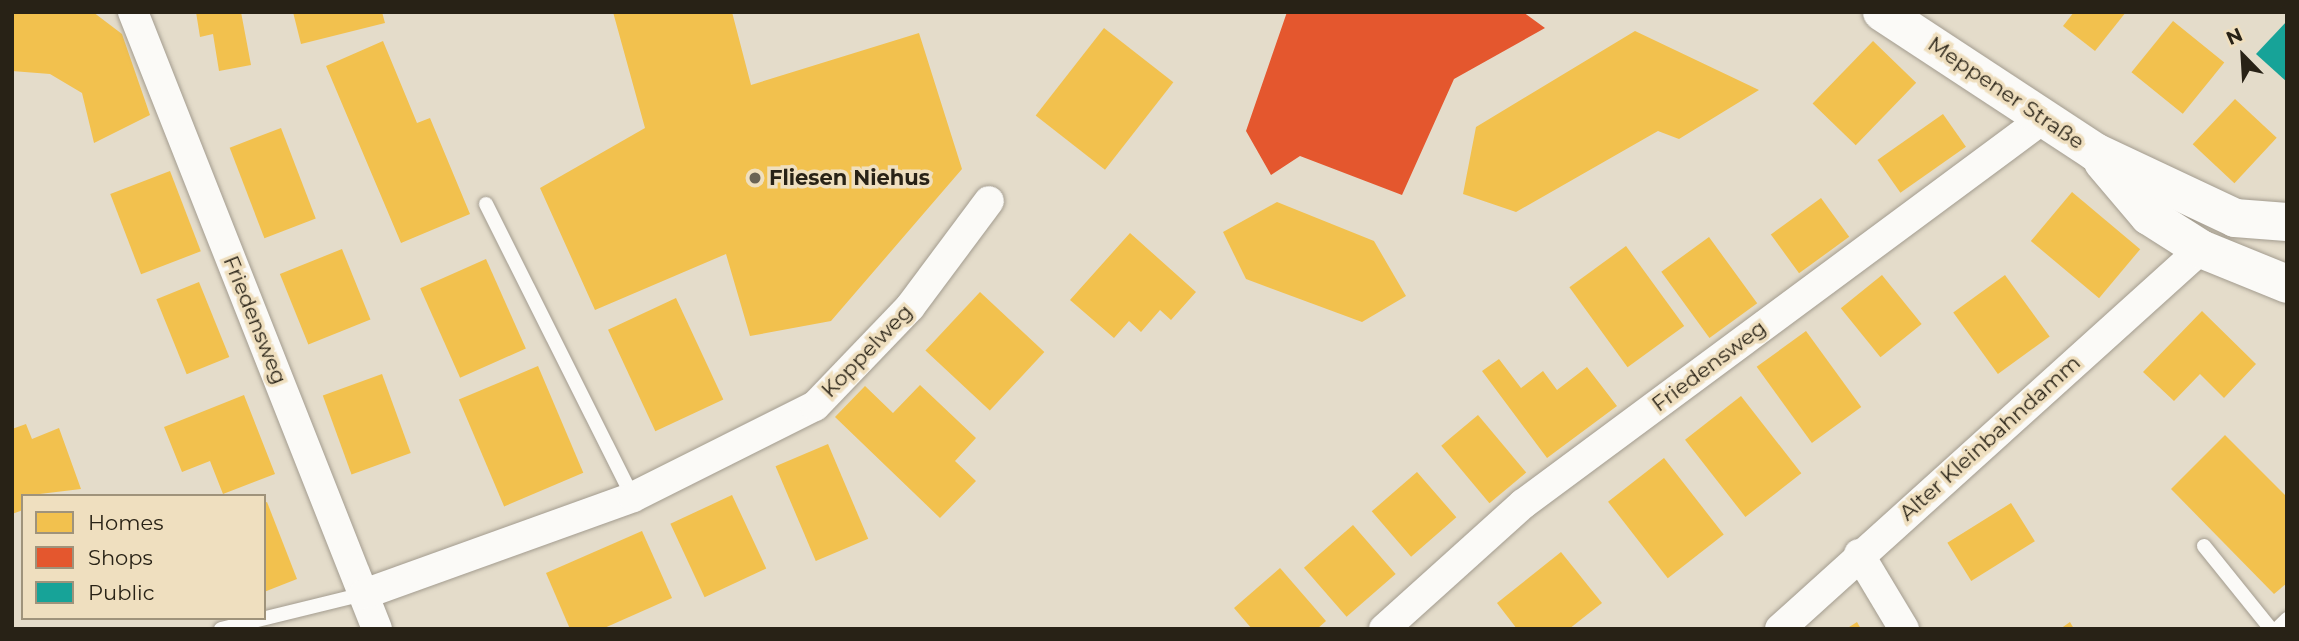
<!DOCTYPE html>
<html>
<head>
<meta charset="utf-8">
<style>
	body { margin:0 }
	#map { position:relative; width:2299px; height:641px; overflow:hidden; background:#e4dcca; font-family:Montserrat,sans-serif }
	div>[style] { position:absolute }
	.homes>* { inset:0; background:#f2c14e; transform-origin:0 0 }
	.shops>* { inset:0; background:#e4572e }
	.public>* { inset:0; background:#17a398 }
	.roads { filter:drop-shadow(0 0 2px #a39c8f) drop-shadow(0 0 2px #a39c8f) }
	.service>* { height:14px; margin:-7px; padding:0 7px; transform-origin:7px; border-radius:7px; background:#fbfaf7 }
	.minor>* { height:30px; margin:-15px; padding:0 15px; transform-origin:15px; border-radius:15px; background:#fbfaf7 }
	.secondary>* { height:38px; margin:-19px; padding:0 19px; transform-origin:19px; border-radius:19px; background:#fbfaf7 }
	.dots>* { width:19px; height:19px; translate:-50% -50%; box-sizing:border-box; border:4px solid #efdfbf; border-radius:50% }
	span { translate:-50% -50%; white-space:nowrap; text-align:center; line-height:1.15; -webkit-text-stroke:7px #efdfbf; paint-order:stroke }
	.street-label { font-size:21px; color:#282216 }
	.poi-label { font-size:21px; color:#282216; font-weight:700 }
	.left { translate:0 -50%; text-align:left }
	.frame { position:absolute; inset:0; border:14px solid #282216; pointer-events:none }
	.legend { position:absolute; left:21px; top:494px; width:245px; height:126px; box-sizing:border-box; background:#efdfbf; border:2px solid #9f937b; margin:0; padding:9px 12px; list-style:none; font-size:21px; color:#282216 }
	.legend li { display:flex; align-items:center; gap:14px; height:35px }
	.legend b { width:35px; border:2px solid #9f937b }
	.north { position:absolute; left:2208px; top:21px; width:70px; height:70px; -webkit-text-stroke:5px #efdfbf; paint-order:stroke; rotate:336deg; font-size:19px; font-weight:700; line-height:28px; text-align:center; color:#282216 }
	.north::after { content:''; display:block; margin:auto; width:24px; height:32px; background:#282216; clip-path:polygon(50% 0,100% 100%,50% 72%,0 100%) }
</style>
</head>
<body>
<div id="map">
	<div class="homes">
		<div style="clip-path:polygon(12px 12px,93px 12px,122px 34px,150px 115px,94px 143px,82px 93px,50px 74px,12px 71px)"></div>
		<div style="clip-path:polygon(196px 12px,241px 12px,251px 65px,219px 71px,213px 34px,200px 37px)"></div>
		<div style="clip-path:polygon(293px 12px,382px 12px,385px 23px,301px 44px)"></div>
		<div style="clip-path:polygon(613px 12px,732px 12px,751px 85px,919px 33px,962px 169px,831px 321px,750px 336px,726px 254px,595px 310px,540px 188px,645px 128px)"></div>
		<div style="clip-path:polygon(2074px 12px,2126px 12px,2095px 51px,2063px 26px)"></div>
		<div style="left:2173px;top:21px;width:66px;height:66px;rotate:39deg"></div>
		<div style="left:1104px;top:28px;width:88px;height:111px;rotate:38deg"></div>
		<div style="clip-path:polygon(1635px 31px,1759px 90px,1679px 139px,1658px 131px,1516px 212px,1463px 194px,1476px 127px)"></div>
		<div style="clip-path:polygon(383px 41px,417px 123px,430px 118px,470px 214px,401px 243px,326px 66px)"></div>
		<div style="left:1873px;top:41px;width:60px;height:87px;rotate:44deg"></div>
		<div style="left:2235px;top:99px;width:57px;height:62px;rotate:43deg"></div>
		<div style="left:1943px;top:114px;width:40px;height:80px;rotate:55deg"></div>
		<div style="left:281px;top:128px;width:97px;height:55px;rotate:69deg"></div>
		<div style="left:170px;top:171px;width:86px;height:64px;rotate:69deg"></div>
		<div style="left:2072px;top:192px;width:89px;height:64px;rotate:40deg"></div>
		<div style="left:1821px;top:198px;width:48px;height:62px;rotate:54deg"></div>
		<div style="clip-path:polygon(1277px 202px,1374px 241px,1406px 296px,1362px 322px,1246px 279px,1223px 232px)"></div>
		<div style="clip-path:polygon(1130px 233px,1196px 292px,1171px 320px,1160px 310px,1141px 332px,1129px 321px,1114px 338px,1070px 300px)"></div>
		<div style="left:1709px;top:237px;width:82px;height:59px;rotate:54deg"></div>
		<div style="left:1626px;top:246px;width:99px;height:70px;rotate:54deg"></div>
		<div style="left:342px;top:249px;width:76px;height:67px;rotate:68deg"></div>
		<div style="left:486px;top:259px;width:98px;height:72px;rotate:66deg"></div>
		<div style="left:1882px;top:275px;width:63px;height:53px;rotate:51deg"></div>
		<div style="left:2005px;top:275px;width:76px;height:64px;rotate:54deg"></div>
		<div style="left:199px;top:282px;width:81px;height:46px;rotate:68deg"></div>
		<div style="left:980px;top:292px;width:88px;height:80px;rotate:43deg"></div>
		<div style="left:676px;top:298px;width:112px;height:75px;rotate:65deg"></div>
		<div style="clip-path:polygon(2202px 311px,2256px 364px,2224px 398px,2200px 374px,2174px 401px,2143px 372px)"></div>
		<div style="left:1806px;top:331px;width:94px;height:61px;rotate:54deg"></div>
		<div style="clip-path:polygon(1499px 359px,1521px 388px,1543px 371px,1557px 390px,1587px 367px,1617px 406px,1547px 458px,1482px 371px)"></div>
		<div style="left:538px;top:366px;width:116px;height:86px;rotate:67deg"></div>
		<div style="left:382px;top:374px;width:84px;height:63px;rotate:70deg"></div>
		<div style="clip-path:polygon(920px 385px,976px 438px,955px 461px,976px 481px,940px 518px,835px 417px,865px 386px,893px 413px)"></div>
		<div style="clip-path:polygon(244px 395px,275px 474px,223px 494px,210px 461px,182px 472px,164px 427px)"></div>
		<div style="left:1741px;top:396px;width:98px;height:71px;rotate:52deg"></div>
		<div style="left:1478px;top:415px;width:75px;height:48px;rotate:50deg"></div>
		<div style="clip-path:polygon(26px 424px,32px 439px,59px 428px,81px 489px,23px 496px,23px 510px,12px 514px,12px 429px)"></div>
		<div style="clip-path:polygon(2225px 435px,2287px 497px,2287px 583px,2274px 594px,2171px 489px)"></div>
		<div style="left:828px;top:444px;width:103px;height:57px;rotate:67deg"></div>
		<div style="left:1664px;top:458px;width:97px;height:71px;rotate:52deg"></div>
		<div style="left:1417px;top:472px;width:60px;height:60px;rotate:49deg"></div>
		<div style="left:732px;top:495px;width:81px;height:68px;rotate:65deg"></div>
		<div style="clip-path:polygon(267px 502px,297px 579px,264px 592px,264px 503px)"></div>
		<div style="left:2011px;top:503px;width:45px;height:75px;rotate:58deg"></div>
		<div style="left:1353px;top:525px;width:65px;height:65px;rotate:49deg"></div>
		<div style="clip-path:polygon(642px 531px,672px 598px,602px 629px,570px 629px,546px 573px)"></div>
		<div style="clip-path:polygon(1561px 552px,1602px 603px,1569px 629px,1517px 629px,1497px 603px)"></div>
		<div style="clip-path:polygon(1280px 568px,1326px 621px,1317px 629px,1252px 629px,1234px 608px)"></div>
		<div style="clip-path:polygon(1857px 622px,1861px 629px,1846px 629px)"></div>
		<div style="clip-path:polygon(2070px 622px,2074px 629px,2060px 629px)"></div>
	</div>
	<div class="shops">
		<div style="clip-path:polygon(1287px 12px,1523px 12px,1545px 28px,1454px 79px,1402px 195px,1300px 156px,1271px 175px,1246px 131px)"></div>
	</div>
	<div class="public">
		<div style="clip-path:polygon(2287px 21px,2287px 82px,2256px 54px)"></div>
	</div>
	<div class="roads">
		<div class="service">
			<div style="left:486px;top:204px;width:328px;rotate:63.4deg"></div>
			<div style="left:2204px;top:546px;width:107px;rotate:51.1deg"></div>
			<div style="left:221px;top:629px;width:147px;rotate:-13.8deg"></div>
			<div style="left:2277px;top:629px;width:14px;rotate:-45deg"></div>
		</div>
		<div class="minor">
			<div style="left:133px;top:12px;width:663px;rotate:68.42deg"></div>
			<div style="left:1859px;top:554px;width:87px;rotate:59deg"></div>
			<div style="left:364px;top:594px;width:286px;rotate:-19.8deg"></div>
			<div style="left:633px;top:497px;width:203px;rotate:-26.6deg"></div>
			<div style="left:815px;top:406px;width:137px;rotate:-46.2deg"></div>
			<div style="left:910px;top:307px;width:132px;rotate:-53.3deg"></div>
			<div style="left:1384px;top:629px;width:187px;rotate:-42deg"></div>
			<div style="left:1523px;top:504px;width:648px;rotate:-36.53deg"></div>
			<div style="left:1780px;top:629px;width:567px;rotate:-42.07deg"></div>
		</div>
		<div class="secondary">
			<div style="left:1882px;top:12px;width:255px;rotate:33.3deg"></div>
			<div style="left:2095px;top:152px;width:155px;rotate:25.2deg"></div>
			<div style="left:2235px;top:218px;width:52px;rotate:4.4deg"></div>
			<div style="left:2103px;top:162px;width:71px;rotate:49.6deg"></div>
			<div style="left:2149px;top:216px;width:62px;rotate:32.4deg"></div>
			<div style="left:2201px;top:249px;width:93px;rotate:22.1deg"></div>
		</div>
	</div>
	<div class="dots">
		<div style="left:755px;top:178px;background:#6a6355"></div>
	</div>
	<div class="street-label">
		<span style="left:2006px;top:93px;rotate:34deg">Meppener Straße</span>
		<span style="left:255px;top:320px;rotate:68deg">Friedensweg</span>
		<span style="left:867px;top:351px;rotate:-46deg">Koppelweg</span>
		<span style="left:1709px;top:366px;rotate:-37deg">Friedensweg</span>
		<span style="left:1990px;top:438px;rotate:-42deg">Alter Kleinbahndamm</span>
	</div>
	<div class="poi-label">
		<span class="left" style="left:769px;top:178px">Fliesen Niehus</span>
	</div>
	<div class="frame"></div>
	<ul class="legend">
	<li><b style="height:19px;background:#f2c14e"></b>Homes</li>
	<li><b style="height:19px;background:#e4572e"></b>Shops</li>
	<li><b style="height:19px;background:#17a398"></b>Public</li>
	</ul>
	<div class="north">N</div>
</div>
</body>
</html>
